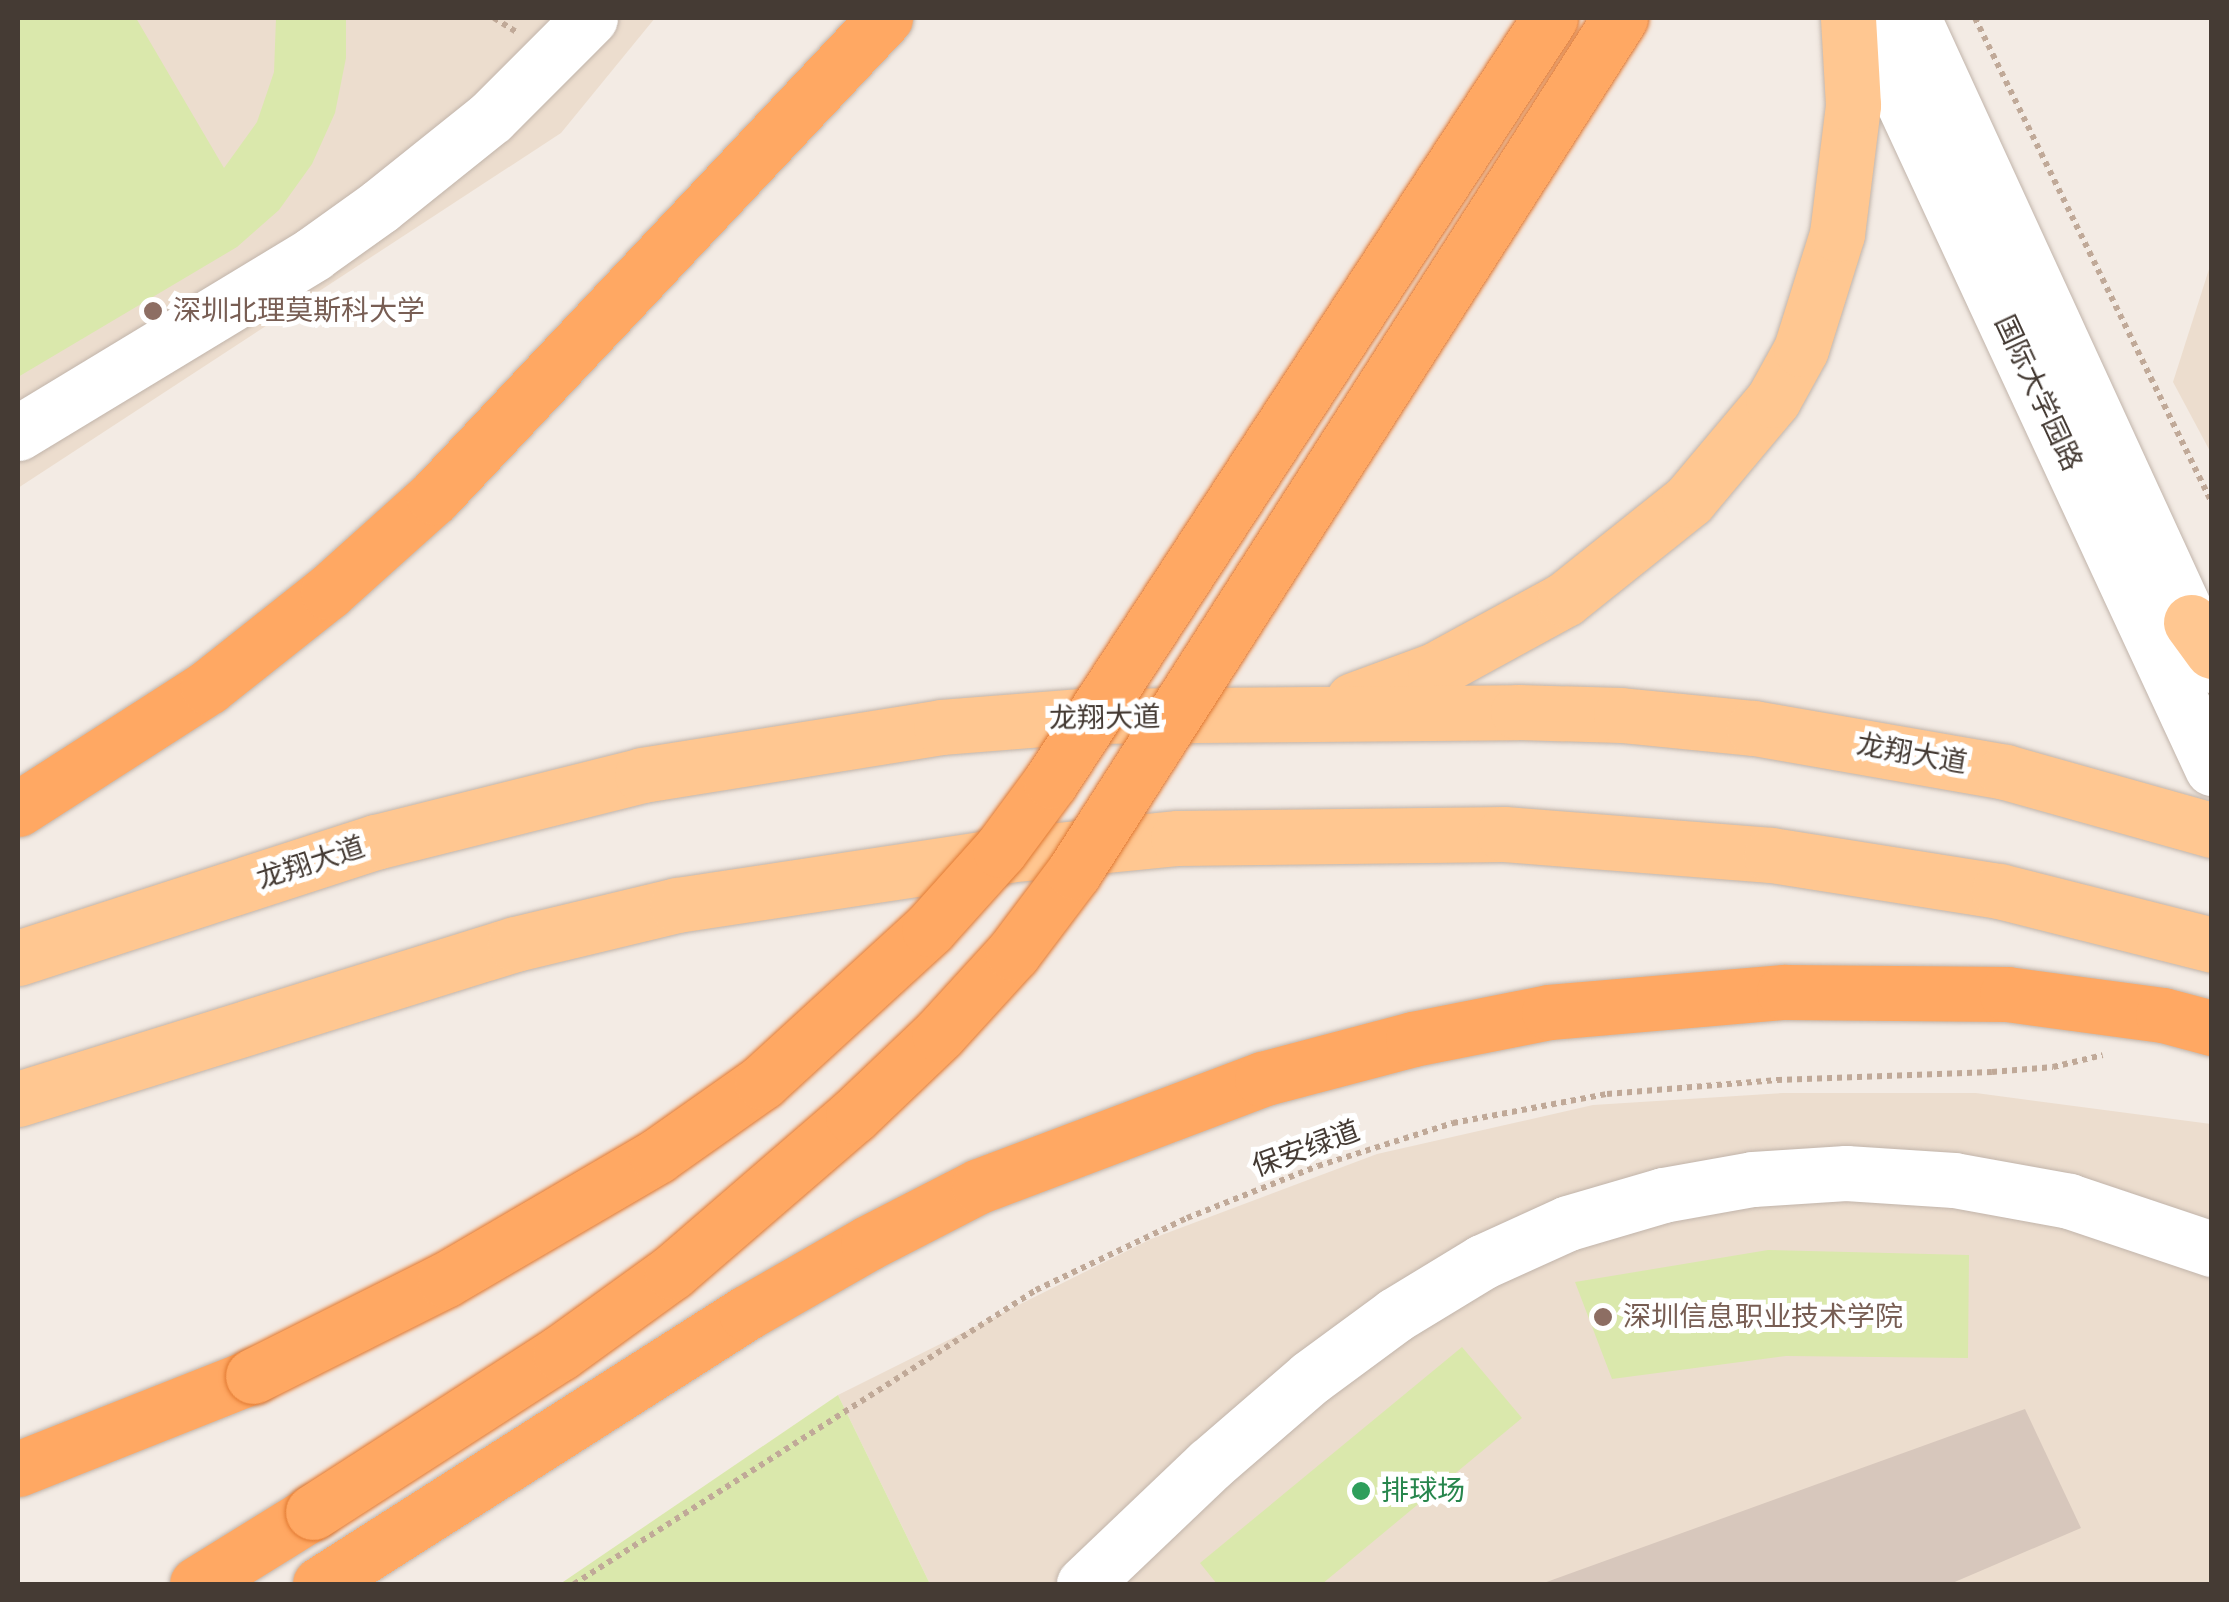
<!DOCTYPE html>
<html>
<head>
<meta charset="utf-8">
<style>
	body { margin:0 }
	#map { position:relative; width:2229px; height:1602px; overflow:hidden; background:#f3ebe4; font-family:"Varela Round","Noto Sans SC",sans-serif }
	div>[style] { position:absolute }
	.education>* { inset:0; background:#ecddce }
	.green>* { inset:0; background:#dae8ac }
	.building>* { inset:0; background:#d7c7bc }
	.path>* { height:6px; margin-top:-3px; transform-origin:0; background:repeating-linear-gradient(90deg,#c0a998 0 5px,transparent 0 10px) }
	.roads { filter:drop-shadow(0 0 2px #c1b4aa) drop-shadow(0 0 2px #c1b4aa) }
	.minor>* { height:55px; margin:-27.5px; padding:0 27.5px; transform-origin:27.5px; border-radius:27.5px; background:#fff }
	.major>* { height:55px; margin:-27.5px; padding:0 27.5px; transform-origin:27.5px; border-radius:27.5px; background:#ffc791 }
	.highway>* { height:55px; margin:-27.5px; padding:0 27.5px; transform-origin:27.5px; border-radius:27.5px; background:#ffa863 }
	.bridges { filter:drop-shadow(0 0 2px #e17830) drop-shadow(0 0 2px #e17830) }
	.highway-bridge>* { height:55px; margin:-27.5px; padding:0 27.5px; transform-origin:27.5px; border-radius:27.5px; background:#ffa863 }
	.dots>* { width:28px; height:28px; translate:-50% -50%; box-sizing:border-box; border:5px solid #fff; border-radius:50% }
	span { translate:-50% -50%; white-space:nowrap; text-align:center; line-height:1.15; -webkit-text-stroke:10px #fff; paint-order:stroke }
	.education-label { font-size:28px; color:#785e54 }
	.left { translate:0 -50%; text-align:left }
	.street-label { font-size:28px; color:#453b34 }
	.leisure-label { font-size:28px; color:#27864d }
	.frame { position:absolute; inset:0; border:20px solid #453b34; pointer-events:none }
</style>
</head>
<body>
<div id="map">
	<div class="education">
		<div style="clip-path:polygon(18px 18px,655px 18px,561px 133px,18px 488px)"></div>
		<div style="clip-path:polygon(2211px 263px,2211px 453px,2173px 382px)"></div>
		<div style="clip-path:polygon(1782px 1093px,1976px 1093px,2211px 1124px,2211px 1584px,930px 1584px,838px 1395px,1151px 1239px,1377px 1154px,1593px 1105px)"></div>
	</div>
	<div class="green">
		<div style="clip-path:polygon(18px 18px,136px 18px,224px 168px,257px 122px,274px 72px,276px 18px,346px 18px,346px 58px,335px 113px,312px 164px,279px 210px,237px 247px,18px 377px)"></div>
		<div style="clip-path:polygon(1768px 1250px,1969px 1255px,1968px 1358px,1786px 1356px,1612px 1379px,1575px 1282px)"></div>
		<div style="clip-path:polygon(1462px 1347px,1522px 1418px,1322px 1584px,1217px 1584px,1200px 1563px)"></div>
		<div style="clip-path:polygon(838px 1395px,930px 1584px,560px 1584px)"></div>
	</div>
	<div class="building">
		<div style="clip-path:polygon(2025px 1409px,2081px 1528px,1950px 1584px,1541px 1584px)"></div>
	</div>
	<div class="path">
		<div style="left:494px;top:18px;width:26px;rotate:32deg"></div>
		<div style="left:1975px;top:18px;width:540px;rotate:63.96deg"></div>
		<div style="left:574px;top:1584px;width:548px;rotate:-32.47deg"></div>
		<div style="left:1036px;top:1290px;width:167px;rotate:-25.5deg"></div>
		<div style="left:1187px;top:1218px;width:141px;rotate:-21.7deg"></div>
		<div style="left:1318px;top:1166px;width:142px;rotate:-17.7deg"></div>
		<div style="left:1453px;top:1123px;width:157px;rotate:-10.7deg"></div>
		<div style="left:1607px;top:1094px;width:171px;rotate:-4.7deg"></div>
		<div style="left:1777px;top:1080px;width:215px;rotate:-2.1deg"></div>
		<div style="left:1992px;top:1072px;width:61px;rotate:-4.7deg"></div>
		<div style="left:2053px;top:1067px;width:51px;rotate:-13.5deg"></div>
	</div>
	<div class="roads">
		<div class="minor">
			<div style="left:1864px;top:18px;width:827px;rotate:65.11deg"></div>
			<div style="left:1913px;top:18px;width:712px;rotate:65.34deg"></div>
			<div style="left:18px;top:433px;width:345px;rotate:-31.2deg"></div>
			<div style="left:313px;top:254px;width:82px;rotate:-35.6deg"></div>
			<div style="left:380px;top:206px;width:142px;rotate:-38.7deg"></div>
			<div style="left:491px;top:117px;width:140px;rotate:-45deg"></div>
			<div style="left:1084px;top:1584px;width:173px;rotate:-43.6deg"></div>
			<div style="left:1209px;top:1465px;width:135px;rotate:-40.8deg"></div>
			<div style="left:1311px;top:1377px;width:104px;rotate:-36.4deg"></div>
			<div style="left:1395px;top:1315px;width:102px;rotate:-31.3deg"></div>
			<div style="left:1482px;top:1262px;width:94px;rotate:-24.4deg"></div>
			<div style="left:1568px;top:1223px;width:99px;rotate:-16.4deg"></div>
			<div style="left:1663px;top:1195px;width:91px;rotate:-10.1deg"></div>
			<div style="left:1753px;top:1179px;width:93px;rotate:-3.7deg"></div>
			<div style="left:1846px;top:1173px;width:108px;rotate:3.7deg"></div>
			<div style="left:1954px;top:1180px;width:117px;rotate:10.3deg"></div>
			<div style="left:2069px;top:1201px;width:151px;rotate:18.6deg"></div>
		</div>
		<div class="major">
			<div style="left:2191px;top:622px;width:36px;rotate:54deg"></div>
			<div style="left:1353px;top:700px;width:87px;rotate:-20.1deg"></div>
			<div style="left:1435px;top:670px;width:148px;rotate:-28.6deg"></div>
			<div style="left:1565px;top:599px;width:159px;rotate:-38.6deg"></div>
			<div style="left:1689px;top:500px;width:131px;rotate:-50deg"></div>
			<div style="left:1773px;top:400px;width:58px;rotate:-61.2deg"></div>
			<div style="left:1801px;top:349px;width:121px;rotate:-72.6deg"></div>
			<div style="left:1837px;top:234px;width:130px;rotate:-82.9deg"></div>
			<div style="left:1853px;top:105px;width:87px;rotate:-93.3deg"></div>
			<div style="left:18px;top:958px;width:376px;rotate:-18deg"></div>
			<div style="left:376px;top:842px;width:274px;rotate:-14.1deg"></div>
			<div style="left:642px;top:775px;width:303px;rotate:-9.1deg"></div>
			<div style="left:941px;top:727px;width:141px;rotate:-4.5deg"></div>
			<div style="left:1082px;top:716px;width:436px;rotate:-0.5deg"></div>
			<div style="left:1518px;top:712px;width:103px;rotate:1.7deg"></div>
			<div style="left:1621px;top:715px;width:134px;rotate:5.6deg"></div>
			<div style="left:1754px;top:728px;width:255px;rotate:9.9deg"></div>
			<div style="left:2005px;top:772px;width:215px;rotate:15.7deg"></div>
			<div style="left:18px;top:1099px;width:521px;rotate:-17.32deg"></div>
			<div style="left:515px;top:944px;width:167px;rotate:-13.5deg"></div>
			<div style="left:677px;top:905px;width:334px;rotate:-8.6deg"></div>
			<div style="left:1007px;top:855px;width:172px;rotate:-5.7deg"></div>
			<div style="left:1178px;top:838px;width:326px;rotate:-0.7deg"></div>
			<div style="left:1504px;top:834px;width:268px;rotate:4.5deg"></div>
			<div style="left:1771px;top:855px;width:231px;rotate:9deg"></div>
			<div style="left:1999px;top:891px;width:220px;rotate:14.2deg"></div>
		</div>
		<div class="highway">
			<div style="left:18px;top:809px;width:226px;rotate:-32.7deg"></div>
			<div style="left:208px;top:687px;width:153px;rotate:-38.4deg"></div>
			<div style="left:328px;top:592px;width:142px;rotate:-41.9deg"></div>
			<div style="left:434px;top:497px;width:658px;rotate:-46.72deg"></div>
			<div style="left:18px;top:1469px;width:253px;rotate:-21.6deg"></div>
			<div style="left:197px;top:1584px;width:137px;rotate:-31.8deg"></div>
			<div style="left:320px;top:1584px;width:505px;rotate:-32.46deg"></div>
			<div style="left:746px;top:1313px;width:141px;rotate:-29.8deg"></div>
			<div style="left:868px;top:1243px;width:125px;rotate:-27.2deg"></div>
			<div style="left:979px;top:1186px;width:303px;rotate:-20.7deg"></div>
			<div style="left:1262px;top:1079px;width:156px;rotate:-14.8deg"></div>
			<div style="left:1413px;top:1039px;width:139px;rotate:-11.2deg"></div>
			<div style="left:1549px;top:1012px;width:236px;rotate:-4.9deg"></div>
			<div style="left:1784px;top:992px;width:223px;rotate:0.5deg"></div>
			<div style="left:2007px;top:994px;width:157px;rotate:7.7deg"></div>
			<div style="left:2163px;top:1015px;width:51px;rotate:14.9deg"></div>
		</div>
	</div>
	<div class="bridges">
		<div class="highway-bridge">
			<div style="left:253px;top:1376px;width:215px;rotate:-26.6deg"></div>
			<div style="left:445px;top:1280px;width:246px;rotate:-30.3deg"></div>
			<div style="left:657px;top:1156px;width:128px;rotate:-35.2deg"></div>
			<div style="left:762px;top:1082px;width:226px;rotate:-42.5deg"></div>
			<div style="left:929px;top:929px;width:106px;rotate:-48.1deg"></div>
			<div style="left:1000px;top:850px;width:86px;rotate:-53.5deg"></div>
			<div style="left:1051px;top:781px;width:912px;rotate:-56.82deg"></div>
			<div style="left:313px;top:1512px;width:294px;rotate:-32.8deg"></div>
			<div style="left:560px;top:1353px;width:138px;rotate:-35.9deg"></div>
			<div style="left:672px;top:1272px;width:239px;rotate:-40.8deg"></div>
			<div style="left:853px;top:1116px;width:119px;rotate:-43.6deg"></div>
			<div style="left:939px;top:1034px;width:110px;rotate:-47.6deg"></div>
			<div style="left:1013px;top:953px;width:101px;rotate:-53deg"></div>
			<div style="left:1074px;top:872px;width:1014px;rotate:-57.41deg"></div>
		</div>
	</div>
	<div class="dots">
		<div style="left:153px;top:311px;background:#8d6e63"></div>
		<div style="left:1603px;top:1317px;background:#8d6e63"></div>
		<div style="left:1361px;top:1491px;background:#2e9e5b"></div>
	</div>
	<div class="education-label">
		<span class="left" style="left:173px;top:311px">深圳北理莫斯科大学</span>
		<span class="left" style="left:1623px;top:1317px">深圳信息职业技术学院</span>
	</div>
	<div class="street-label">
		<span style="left:2038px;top:393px;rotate:65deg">国际大学园路</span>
		<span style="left:1105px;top:718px;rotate:-1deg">龙翔大道</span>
		<span style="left:1912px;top:754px;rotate:10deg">龙翔大道</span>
		<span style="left:311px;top:863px;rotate:-18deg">龙翔大道</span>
		<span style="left:1306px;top:1149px;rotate:-20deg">保安绿道</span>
	</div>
	<div class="leisure-label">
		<span class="left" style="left:1381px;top:1491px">排球场</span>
	</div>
	<div class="frame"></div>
</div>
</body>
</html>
